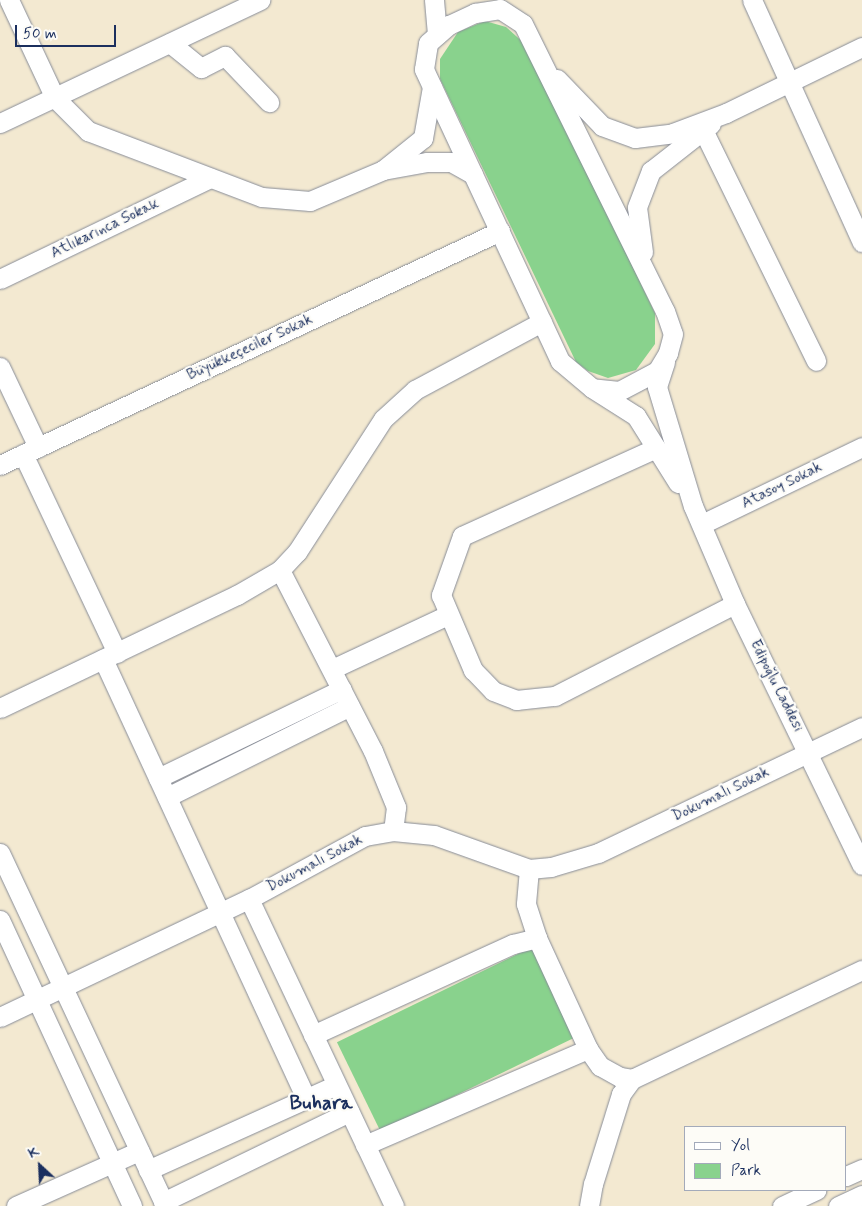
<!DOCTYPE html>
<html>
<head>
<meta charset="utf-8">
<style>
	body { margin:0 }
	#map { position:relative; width:862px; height:1206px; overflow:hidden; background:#f3e9d1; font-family:Mynerve,sans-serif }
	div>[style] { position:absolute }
	.green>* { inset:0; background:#89d28d; transform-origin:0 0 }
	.roads { filter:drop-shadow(0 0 1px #878c98) drop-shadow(0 0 1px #878c98) }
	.minor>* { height:19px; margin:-9.5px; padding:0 9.5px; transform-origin:9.5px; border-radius:9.5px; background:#fff }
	span { translate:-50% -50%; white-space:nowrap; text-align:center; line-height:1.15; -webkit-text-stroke:4.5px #fdfcf7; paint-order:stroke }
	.street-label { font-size:15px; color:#1b2f5e }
	.district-label { font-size:20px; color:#1b2f5e; font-weight:700 }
	.legend { position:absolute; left:684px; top:1126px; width:162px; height:65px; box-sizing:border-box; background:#fdfcf7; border:1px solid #a3aaba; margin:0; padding:6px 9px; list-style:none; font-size:15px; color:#1b2f5e }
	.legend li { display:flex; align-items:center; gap:10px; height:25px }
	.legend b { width:25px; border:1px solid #a3aaba }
	.north { position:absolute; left:15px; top:1141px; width:50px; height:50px; -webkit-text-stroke:4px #fdfcf7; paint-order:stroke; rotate:335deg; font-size:14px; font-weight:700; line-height:20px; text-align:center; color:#1b2f5e }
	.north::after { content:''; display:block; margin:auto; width:18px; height:22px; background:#1b2f5e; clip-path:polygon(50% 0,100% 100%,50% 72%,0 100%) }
	.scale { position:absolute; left:15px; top:25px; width:101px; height:22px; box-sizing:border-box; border:2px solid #1b2f5e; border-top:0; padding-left:6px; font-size:15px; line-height:18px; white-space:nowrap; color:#1b2f5e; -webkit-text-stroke:4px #fdfcf7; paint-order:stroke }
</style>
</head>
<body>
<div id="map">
	<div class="green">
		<div style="clip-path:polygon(485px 21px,506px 27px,526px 45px,655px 313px,655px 344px,636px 370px,608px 378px,588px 371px,576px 362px,440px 79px,440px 59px,458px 32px)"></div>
		<div style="left:532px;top:947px;width:100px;height:217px;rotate:64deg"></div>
	</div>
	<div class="roads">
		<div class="minor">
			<div style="left:9px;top:0;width:108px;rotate:64.9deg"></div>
			<div style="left:55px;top:98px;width:47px;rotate:45deg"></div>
			<div style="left:88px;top:131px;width:186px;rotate:20.8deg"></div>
			<div style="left:262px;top:197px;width:48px;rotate:4.8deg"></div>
			<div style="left:310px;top:201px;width:79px;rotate:-23deg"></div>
			<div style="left:434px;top:0;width:35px;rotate:85deg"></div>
			<div style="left:752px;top:0;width:266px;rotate:65.6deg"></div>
			<div style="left:500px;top:9px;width:27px;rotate:33deg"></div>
			<div style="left:523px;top:24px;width:320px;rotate:63.7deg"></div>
			<div style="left:665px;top:311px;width:24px;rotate:71deg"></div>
			<div style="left:673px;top:334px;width:20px;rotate:105deg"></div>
			<div style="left:668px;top:353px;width:21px;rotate:121deg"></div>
			<div style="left:657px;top:371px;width:43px;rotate:152.2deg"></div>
			<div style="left:619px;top:391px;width:27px;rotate:-174deg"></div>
			<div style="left:592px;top:388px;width:42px;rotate:-139.8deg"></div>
			<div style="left:560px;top:361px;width:322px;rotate:-115deg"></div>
			<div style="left:424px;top:69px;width:26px;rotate:-81deg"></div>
			<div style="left:428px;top:43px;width:28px;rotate:-41deg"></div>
			<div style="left:449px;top:25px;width:29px;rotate:-25deg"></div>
			<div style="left:475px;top:13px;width:25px;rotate:-9deg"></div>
			<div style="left:170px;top:43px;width:40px;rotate:39deg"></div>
			<div style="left:201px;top:68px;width:27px;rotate:-27deg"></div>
			<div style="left:225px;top:56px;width:64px;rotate:46.3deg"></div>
			<div style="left:557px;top:79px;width:65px;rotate:46.2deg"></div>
			<div style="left:602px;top:126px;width:35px;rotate:20deg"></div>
			<div style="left:635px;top:138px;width:38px;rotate:-7deg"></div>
			<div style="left:673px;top:133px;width:57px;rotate:-20.7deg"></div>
			<div style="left:726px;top:113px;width:151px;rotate:-25.9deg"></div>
			<div style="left:432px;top:87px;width:52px;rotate:100deg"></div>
			<div style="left:423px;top:138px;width:51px;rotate:141.3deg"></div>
			<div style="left:383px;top:170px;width:45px;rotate:-10.3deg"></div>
			<div style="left:427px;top:162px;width:24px"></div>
			<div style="left:451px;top:162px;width:25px;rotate:29deg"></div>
			<div style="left:0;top:123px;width:288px;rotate:-25.3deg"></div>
			<div style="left:703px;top:130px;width:257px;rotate:63.9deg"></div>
			<div style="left:643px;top:252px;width:45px;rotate:-97.6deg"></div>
			<div style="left:637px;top:207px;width:39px;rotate:-69deg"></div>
			<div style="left:651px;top:171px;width:76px;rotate:-38.1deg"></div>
			<div style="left:0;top:279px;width:233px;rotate:-25.7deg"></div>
			<div style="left:665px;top:362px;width:26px;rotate:108deg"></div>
			<div style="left:657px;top:387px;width:124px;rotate:73.2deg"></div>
			<div style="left:693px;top:506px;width:107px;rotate:66.8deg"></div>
			<div style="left:735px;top:604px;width:290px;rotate:64.1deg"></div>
			<div style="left:0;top:367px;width:89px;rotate:64.6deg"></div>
			<div style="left:595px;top:390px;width:49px;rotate:32.4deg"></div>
			<div style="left:636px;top:416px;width:79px;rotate:57.9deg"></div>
			<div style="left:656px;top:448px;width:213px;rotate:155.6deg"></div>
			<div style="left:462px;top:536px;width:63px;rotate:109.6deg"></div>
			<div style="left:441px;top:595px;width:82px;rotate:66.9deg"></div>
			<div style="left:473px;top:670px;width:29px;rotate:46deg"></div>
			<div style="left:493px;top:691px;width:25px;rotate:21deg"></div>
			<div style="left:516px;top:700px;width:39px;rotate:-6deg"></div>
			<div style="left:555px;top:696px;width:202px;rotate:-27.1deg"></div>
			<div style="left:23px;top:454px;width:220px;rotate:64.7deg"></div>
			<div style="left:0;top:465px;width:552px;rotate:-25.08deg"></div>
			<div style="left:702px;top:524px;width:178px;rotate:-25.7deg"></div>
			<div style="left:280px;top:570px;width:203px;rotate:62.8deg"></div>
			<div style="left:373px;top:751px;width:61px;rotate:67.7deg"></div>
			<div style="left:396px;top:807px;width:24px;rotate:97deg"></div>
			<div style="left:103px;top:659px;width:484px;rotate:65.2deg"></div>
			<div style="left:332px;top:669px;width:128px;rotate:-25deg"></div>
			<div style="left:0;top:708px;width:263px;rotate:-25.5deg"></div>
			<div style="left:237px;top:595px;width:50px;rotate:-30.2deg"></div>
			<div style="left:280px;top:570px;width:25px;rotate:-47deg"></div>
			<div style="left:297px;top:552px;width:158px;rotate:-57.1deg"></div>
			<div style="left:383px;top:419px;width:43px;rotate:-42.2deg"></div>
			<div style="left:415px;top:390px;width:144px;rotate:-28.2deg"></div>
			<div style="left:158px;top:778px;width:204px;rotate:-25.8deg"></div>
			<div style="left:167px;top:797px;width:204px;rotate:-26.4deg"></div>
			<div style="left:0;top:853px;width:390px;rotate:64.9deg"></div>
			<div style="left:529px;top:869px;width:35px;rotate:95deg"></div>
			<div style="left:526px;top:904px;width:36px;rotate:72deg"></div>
			<div style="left:537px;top:938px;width:122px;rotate:65.3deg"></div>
			<div style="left:249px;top:899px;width:340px;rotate:64.7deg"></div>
			<div style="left:0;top:920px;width:315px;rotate:65.2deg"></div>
			<div style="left:0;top:1017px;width:276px;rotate:-25.4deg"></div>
			<div style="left:249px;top:899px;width:132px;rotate:-28.5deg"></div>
			<div style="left:365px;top:836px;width:28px;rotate:-10deg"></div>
			<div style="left:393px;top:831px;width:41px;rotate:5.6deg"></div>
			<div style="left:434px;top:835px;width:101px;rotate:19.7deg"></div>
			<div style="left:529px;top:869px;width:22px;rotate:-5deg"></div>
			<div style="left:551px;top:867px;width:49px;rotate:-16.6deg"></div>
			<div style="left:598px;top:853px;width:293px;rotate:-25.5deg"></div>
			<div style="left:313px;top:1035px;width:220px;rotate:-24.5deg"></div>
			<div style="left:513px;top:944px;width:25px;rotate:-14deg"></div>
			<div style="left:365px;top:1145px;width:243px;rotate:-23.3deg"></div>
			<div style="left:588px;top:1049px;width:21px;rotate:55deg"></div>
			<div style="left:600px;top:1066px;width:23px;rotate:29deg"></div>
			<div style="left:620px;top:1077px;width:12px;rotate:9deg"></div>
			<div style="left:148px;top:1170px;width:206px;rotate:-24.3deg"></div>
			<div style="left:846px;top:1176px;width:17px;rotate:-24deg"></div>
			<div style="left:163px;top:1202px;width:207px;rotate:-25.8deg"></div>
			<div style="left:16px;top:1206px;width:135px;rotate:-24.1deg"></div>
			<div style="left:589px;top:1206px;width:22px;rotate:-80deg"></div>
			<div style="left:593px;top:1184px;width:94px;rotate:-72.7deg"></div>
			<div style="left:621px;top:1094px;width:19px;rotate:-54deg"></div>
			<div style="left:632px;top:1079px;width:255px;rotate:-25.4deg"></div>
			<div style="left:782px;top:1206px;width:38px;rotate:-25deg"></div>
			<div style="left:838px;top:1206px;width:26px;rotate:-25deg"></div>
		</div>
	</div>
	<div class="street-label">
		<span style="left:105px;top:229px;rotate:-26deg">Atlıkarınca Sokak</span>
		<span style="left:250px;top:348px;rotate:-25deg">Büyükkeçeciler Sokak</span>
		<span style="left:782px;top:486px;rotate:-26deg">Atasoy Sokak</span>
		<span style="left:776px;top:686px;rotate:63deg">Edipoğlu Caddesi</span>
		<span style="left:721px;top:795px;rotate:-26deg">Dokumalı Sokak</span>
		<span style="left:315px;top:864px;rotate:-28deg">Dokumalı Sokak</span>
	</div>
	<div class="district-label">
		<span style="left:321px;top:1103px">Buhara</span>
	</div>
	<ul class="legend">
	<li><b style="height:6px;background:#fff"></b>Yol</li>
	<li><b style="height:14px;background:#89d28d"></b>Park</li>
	</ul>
	<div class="north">K</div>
	<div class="scale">50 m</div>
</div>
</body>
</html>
